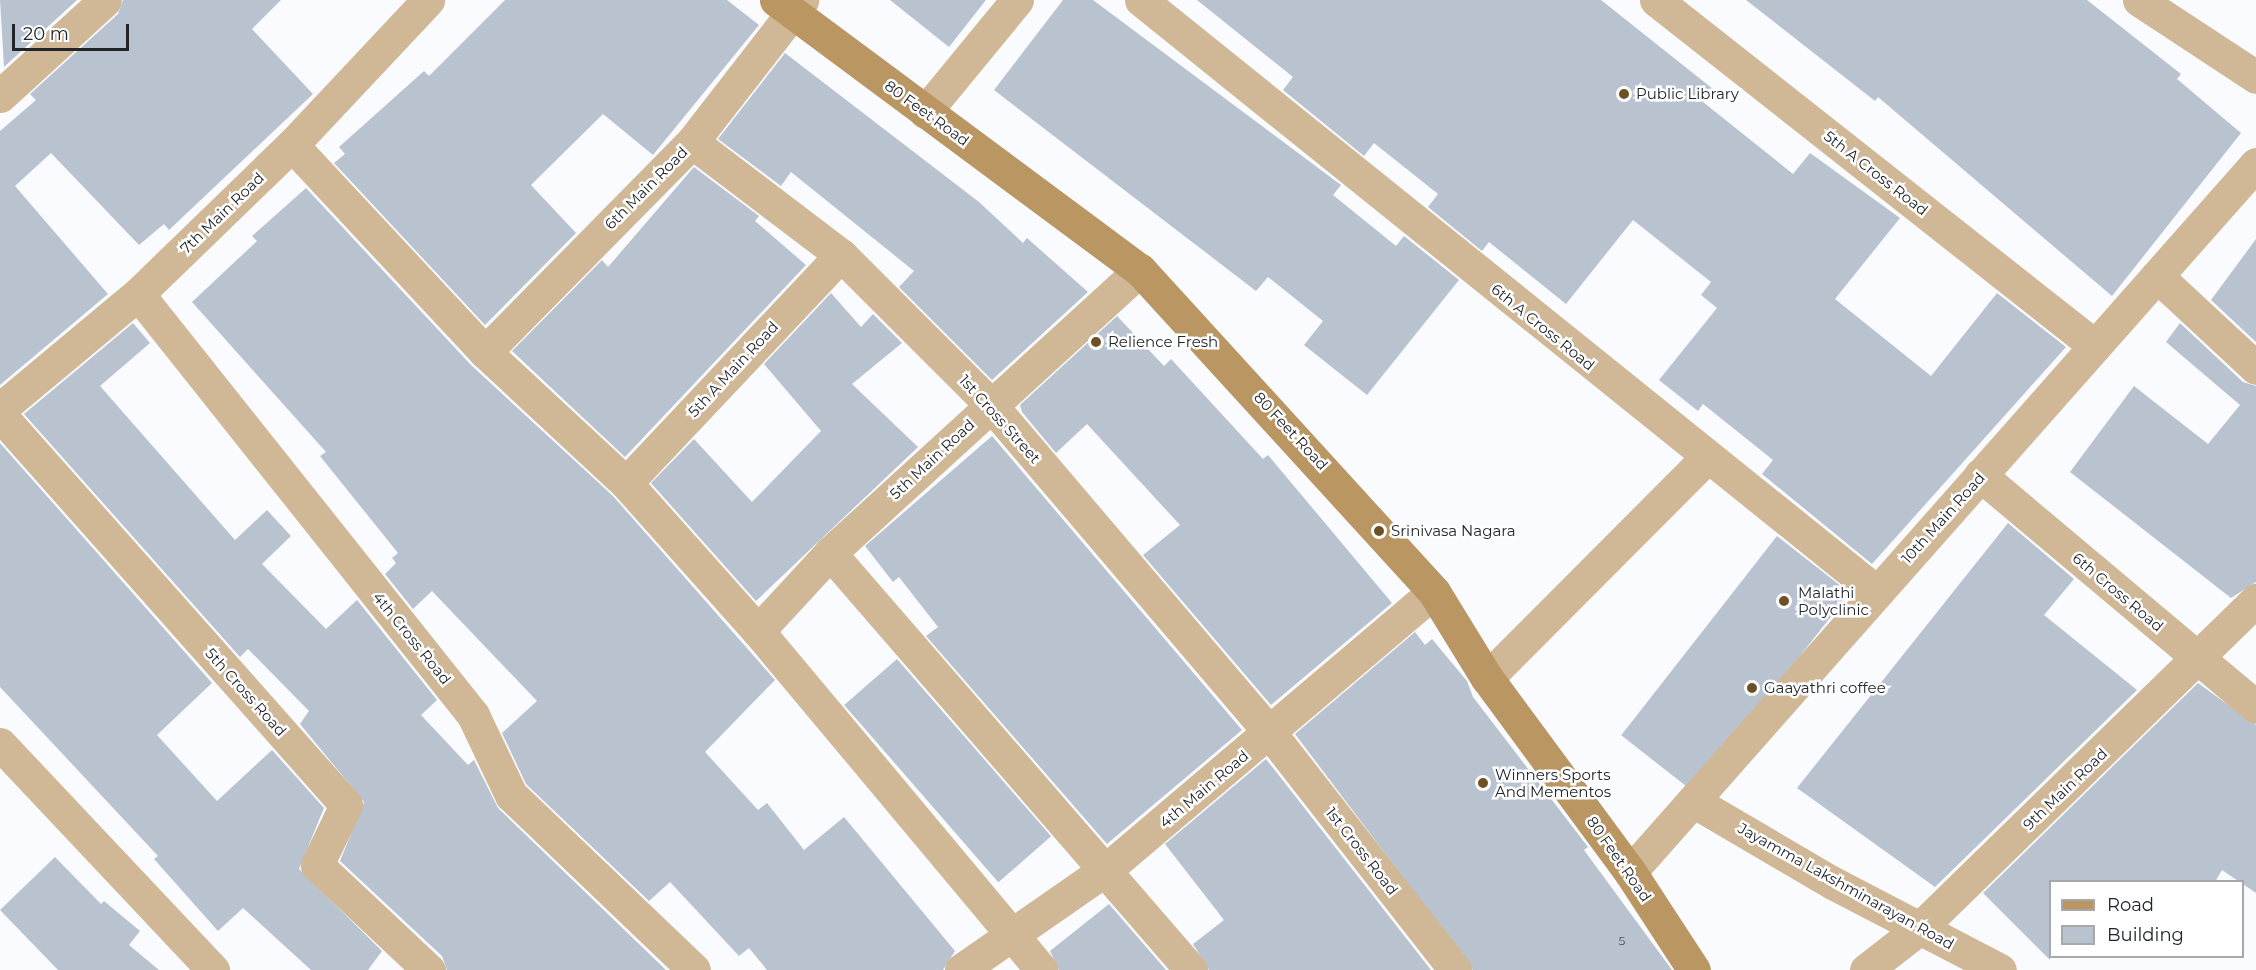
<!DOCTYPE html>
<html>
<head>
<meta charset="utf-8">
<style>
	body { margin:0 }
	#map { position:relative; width:2256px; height:970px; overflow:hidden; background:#f9fbfe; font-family:Montserrat,sans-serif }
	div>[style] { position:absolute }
	.building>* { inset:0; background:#b9c3d0; transform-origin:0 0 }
	.minor>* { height:33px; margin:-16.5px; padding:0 16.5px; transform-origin:16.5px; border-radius:16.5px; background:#d0b896 }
	.tertiary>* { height:33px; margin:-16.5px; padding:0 16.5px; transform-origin:16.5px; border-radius:16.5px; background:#d0b896 }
	.secondary>* { height:33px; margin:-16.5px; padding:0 16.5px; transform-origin:16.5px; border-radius:16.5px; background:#ba9663 }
	.dots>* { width:16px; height:16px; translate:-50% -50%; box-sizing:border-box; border:3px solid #fff; border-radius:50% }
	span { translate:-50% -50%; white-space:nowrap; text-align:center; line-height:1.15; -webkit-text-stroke:5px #fff; paint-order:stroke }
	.number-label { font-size:12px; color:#484d54 }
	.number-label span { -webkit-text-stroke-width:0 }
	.poi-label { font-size:15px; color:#22262b }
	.left { translate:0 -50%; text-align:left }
	.street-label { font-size:15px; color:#22262b }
	.legend { position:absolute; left:2049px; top:880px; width:195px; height:78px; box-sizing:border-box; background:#fff; border:2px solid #a7a8aa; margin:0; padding:8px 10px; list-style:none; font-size:18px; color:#22262b }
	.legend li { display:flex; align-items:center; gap:12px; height:30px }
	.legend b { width:30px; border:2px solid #a7a8aa }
	.scale { position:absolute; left:12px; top:24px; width:117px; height:27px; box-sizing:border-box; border:3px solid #22262b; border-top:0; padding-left:8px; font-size:18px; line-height:21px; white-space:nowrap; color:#22262b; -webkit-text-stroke:4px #fff; paint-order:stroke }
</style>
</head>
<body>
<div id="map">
	<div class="building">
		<div style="clip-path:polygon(0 0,77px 0,4px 67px)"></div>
		<div style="clip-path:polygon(123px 0,281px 0,252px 29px,313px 94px,169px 230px,164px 224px,139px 245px,51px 153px,15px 186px,108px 294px,0 385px,0 131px,36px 100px,30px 94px,118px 14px)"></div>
		<div style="clip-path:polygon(505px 0,727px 0,759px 25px,653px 155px,603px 114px,531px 185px,576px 233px,485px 325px,334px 163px,345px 154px,339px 147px,424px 71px,429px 76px)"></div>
		<div style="clip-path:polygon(890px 0,986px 0,949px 47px)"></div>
		<div style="clip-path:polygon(1063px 0,1093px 0,1341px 185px,1333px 195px,1396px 246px,1404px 236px,1459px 280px,1367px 395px,1304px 345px,1323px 321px,1268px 277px,1256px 291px,994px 90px)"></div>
		<div style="clip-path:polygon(1197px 0,1601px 0,1713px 89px,1703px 102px,1793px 174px,1810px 153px,1900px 218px,1835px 299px,1931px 376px,1997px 293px,2066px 347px,1872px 564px,1762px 474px,1773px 460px,1703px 404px,1698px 411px,1659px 380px,1717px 308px,1701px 295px,1711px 282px,1633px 220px,1566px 304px,1489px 242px,1482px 251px,1428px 207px,1438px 194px,1374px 143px,1364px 156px,1283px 90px,1293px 77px)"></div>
		<div style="clip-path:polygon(1746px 0,2087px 0,2181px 74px,2177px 79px,2241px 133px,2112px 296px,1878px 97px,1875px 101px)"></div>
		<div style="clip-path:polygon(785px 53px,979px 202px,1023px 243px,1027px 238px,1088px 292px,992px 380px,899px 287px,914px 271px,791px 172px,781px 186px,718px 139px)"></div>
		<div style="clip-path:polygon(694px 167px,759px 216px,755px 221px,806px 265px,625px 457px,512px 351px,602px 260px,608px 267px)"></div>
		<div style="clip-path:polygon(306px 188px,471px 365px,613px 496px,775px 680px,705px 752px,758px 810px,767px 803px,804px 850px,844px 817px,955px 951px,943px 970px,767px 970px,749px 948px,739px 956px,670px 882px,649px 901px,526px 784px,502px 733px,537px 701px,432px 591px,413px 609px,385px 574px,396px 563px,392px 558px,398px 553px,320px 456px,326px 452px,192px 302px,257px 241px,252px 236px)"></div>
		<div style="clip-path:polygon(2256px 239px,2256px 342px,2211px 300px)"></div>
		<div style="clip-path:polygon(831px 293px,861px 327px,873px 314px,902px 343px,852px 384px,918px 447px,756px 601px,651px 483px,694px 439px,752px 502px,821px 431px,764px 364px)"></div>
		<div style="clip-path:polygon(1117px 316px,1164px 366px,1171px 359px,1263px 459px,1268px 455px,1392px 603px,1271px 705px,1143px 555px,1180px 525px,1087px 424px,1056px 453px,1022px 412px,1020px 405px)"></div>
		<div style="clip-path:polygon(133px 323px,150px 343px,100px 386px,235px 540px,267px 510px,291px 536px,262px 564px,326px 629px,357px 600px,437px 700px,421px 715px,468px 765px,474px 760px,498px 808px,666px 970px,447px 970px,442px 956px,340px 861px,364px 802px,300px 724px,309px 711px,248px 649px,240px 657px,24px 414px)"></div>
		<div style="clip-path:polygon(2180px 323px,2243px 382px,2256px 386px,2256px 582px,2231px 598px,2070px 472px,2134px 386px,2208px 444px,2240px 405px,2166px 342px)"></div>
		<div style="clip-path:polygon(992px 436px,1242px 730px,1107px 844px,926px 636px,938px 627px,899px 577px,893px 582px,865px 546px)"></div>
		<div style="clip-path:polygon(0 443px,212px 683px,157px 735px,217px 801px,272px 750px,324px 808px,299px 869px,382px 951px,368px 970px,311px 970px,243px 908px,218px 931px,154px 859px,158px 856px,0 687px)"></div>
		<div style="clip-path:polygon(2008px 523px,2074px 579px,2044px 615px,2137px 690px,1935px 887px,1797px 788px)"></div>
		<div style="left:1777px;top:536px;width:92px;height:253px;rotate:38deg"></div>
		<div style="clip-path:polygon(1415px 632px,1425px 645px,1432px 639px,1467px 681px,1473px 697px,1588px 847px,1584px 850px,1672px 970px,1473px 970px,1295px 734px)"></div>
		<div style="left:897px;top:659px;width:235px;height:70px;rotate:49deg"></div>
		<div style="clip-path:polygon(2198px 683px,2256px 725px,2256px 893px,2222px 870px,2215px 882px,2050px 882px,2050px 960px,1983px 893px)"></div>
		<div style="clip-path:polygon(1266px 759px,1431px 970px,1209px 970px,1193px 944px,1224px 920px,1165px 844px)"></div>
		<div style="clip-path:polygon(55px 857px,101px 904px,104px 901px,140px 931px,129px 945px,159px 970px,58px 970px,0 910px)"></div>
		<div style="clip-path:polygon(1109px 904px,1166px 970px,1059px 970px,1050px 951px)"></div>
	</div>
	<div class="minor">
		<div style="left:1141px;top:0;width:945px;rotate:38.81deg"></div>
		<div style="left:1656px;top:0;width:559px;rotate:38.24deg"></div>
		<div style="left:2139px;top:0;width:140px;rotate:33.3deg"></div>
		<div style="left:0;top:96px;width:142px;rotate:-42.4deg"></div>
		<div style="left:925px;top:112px;width:145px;rotate:-50.6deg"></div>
		<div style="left:692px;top:142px;width:187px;rotate:37.2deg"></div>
		<div style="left:841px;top:255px;width:212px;rotate:45deg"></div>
		<div style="left:991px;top:405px;width:431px;rotate:49.6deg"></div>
		<div style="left:1270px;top:733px;width:301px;rotate:52deg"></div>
		<div style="left:292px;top:145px;width:283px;rotate:47deg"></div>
		<div style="left:485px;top:352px;width:192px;rotate:42.9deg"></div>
		<div style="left:626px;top:483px;width:198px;rotate:48.3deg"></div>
		<div style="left:758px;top:631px;width:442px;rotate:50.1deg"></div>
		<div style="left:2157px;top:276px;width:135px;rotate:42.9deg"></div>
		<div style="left:138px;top:294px;width:538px;rotate:51.49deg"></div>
		<div style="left:473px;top:715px;width:89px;rotate:64.6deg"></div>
		<div style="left:511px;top:795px;width:253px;rotate:43.7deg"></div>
		<div style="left:485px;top:352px;width:295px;rotate:-45.4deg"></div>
		<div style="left:692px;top:142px;width:180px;rotate:-52.2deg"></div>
		<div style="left:0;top:409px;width:180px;rotate:-39.8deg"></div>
		<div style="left:138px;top:294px;width:214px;rotate:-44.1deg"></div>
		<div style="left:292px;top:145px;width:199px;rotate:-46.8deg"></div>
		<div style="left:0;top:415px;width:521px;rotate:48.42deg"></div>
		<div style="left:346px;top:805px;width:67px;rotate:115.8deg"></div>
		<div style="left:317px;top:865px;width:154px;rotate:43.2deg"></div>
		<div style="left:1980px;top:475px;width:361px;rotate:40deg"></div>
		<div style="left:626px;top:483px;width:313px;rotate:-46.7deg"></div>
		<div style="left:830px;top:553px;width:552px;rotate:49.12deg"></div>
		<div style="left:758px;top:631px;width:106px;rotate:-47.3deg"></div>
		<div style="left:830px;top:553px;width:420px;rotate:-42.4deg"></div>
		<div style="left:1487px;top:678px;width:309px;rotate:-45.1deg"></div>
		<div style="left:0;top:744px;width:311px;rotate:46.7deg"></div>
		<div style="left:1693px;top:801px;width:162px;rotate:30.4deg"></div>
		<div style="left:1833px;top:883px;width:188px;rotate:27.5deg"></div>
		<div style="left:961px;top:970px;width:179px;rotate:-34.8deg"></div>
		<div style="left:1108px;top:868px;width:427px;rotate:-40.3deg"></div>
		<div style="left:1866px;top:970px;width:68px;rotate:-37.9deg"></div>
		<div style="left:1920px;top:928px;width:470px;rotate:-44.3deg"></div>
	</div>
	<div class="tertiary">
		<div style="left:1630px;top:872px;width:945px;rotate:-48.52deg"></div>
	</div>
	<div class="secondary">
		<div style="left:776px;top:0;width:453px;rotate:36.6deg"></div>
		<div style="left:1140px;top:270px;width:436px;rotate:47.6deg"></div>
		<div style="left:1434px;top:592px;width:101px;rotate:58.4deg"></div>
		<div style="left:1487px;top:678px;width:241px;rotate:53.6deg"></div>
		<div style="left:1630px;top:872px;width:117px;rotate:56.9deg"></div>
	</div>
	<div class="dots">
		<div style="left:1624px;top:94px;background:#6d5024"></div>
		<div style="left:1096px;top:342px;background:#6d5024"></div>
		<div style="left:1379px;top:531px;background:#6d5024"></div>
		<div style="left:1784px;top:601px;background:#6d5024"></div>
		<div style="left:1752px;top:688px;background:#6d5024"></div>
		<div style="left:1483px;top:783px;background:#6d5024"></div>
	</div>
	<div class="number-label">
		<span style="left:1622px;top:941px">5</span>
	</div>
	<div class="poi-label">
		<span class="left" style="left:1636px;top:94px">Public Library</span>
		<span class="left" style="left:1108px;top:342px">Relience Fresh</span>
		<span class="left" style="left:1391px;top:531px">Srinivasa Nagara</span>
		<span class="left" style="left:1798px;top:601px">Malathi<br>Polyclinic</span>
		<span class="left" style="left:1764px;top:688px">Gaayathri coffee</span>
		<span class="left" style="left:1495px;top:783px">Winners Sports<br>And Mementos</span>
	</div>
	<div class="street-label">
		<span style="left:927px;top:113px;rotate:36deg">80 Feet Road</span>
		<span style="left:1876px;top:173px;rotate:38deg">5th A Cross Road</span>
		<span style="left:646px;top:188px;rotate:-45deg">6th Main Road</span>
		<span style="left:222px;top:213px;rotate:-44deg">7th Main Road</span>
		<span style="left:1543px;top:327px;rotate:39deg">6th A Cross Road</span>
		<span style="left:733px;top:369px;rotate:-47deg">5th A Main Road</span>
		<span style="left:1000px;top:419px;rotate:48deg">1st Cross Street</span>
		<span style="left:1291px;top:431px;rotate:47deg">80 Feet Road</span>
		<span style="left:932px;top:459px;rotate:-43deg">5th Main Road</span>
		<span style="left:1943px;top:518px;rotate:-48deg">10th Main Road</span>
		<span style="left:2118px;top:592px;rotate:40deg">6th Cross Road</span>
		<span style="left:412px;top:638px;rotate:51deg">4th Cross Road</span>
		<span style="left:246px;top:692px;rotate:48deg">5th Cross Road</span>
		<span style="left:1204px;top:789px;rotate:-40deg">4th Main Road</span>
		<span style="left:2065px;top:789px;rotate:-44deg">9th Main Road</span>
		<span style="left:1362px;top:851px;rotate:52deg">1st Cross Road</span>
		<span style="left:1619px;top:859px;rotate:55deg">80 Feet Road</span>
		<span style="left:1846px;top:886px;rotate:29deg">Jayamma Lakshminarayan Road</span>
	</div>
	<ul class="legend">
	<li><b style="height:8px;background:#ba9663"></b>Road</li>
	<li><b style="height:16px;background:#b9c3d0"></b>Building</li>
	</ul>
	<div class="scale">20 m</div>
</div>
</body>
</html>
